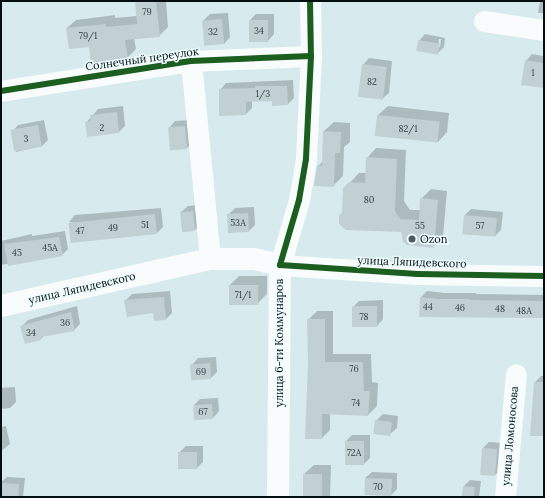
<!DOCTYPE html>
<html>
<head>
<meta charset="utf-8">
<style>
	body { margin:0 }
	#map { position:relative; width:545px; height:498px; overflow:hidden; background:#d7ebee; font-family:Lora,serif }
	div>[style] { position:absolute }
	.shadow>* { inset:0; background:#0003 }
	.building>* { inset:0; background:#c1d1d3; transform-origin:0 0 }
	.minor>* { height:21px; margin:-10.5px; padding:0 10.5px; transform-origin:10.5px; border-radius:10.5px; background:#f9fcfc }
	.major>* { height:22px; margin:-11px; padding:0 11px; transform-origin:11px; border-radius:11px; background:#f9fcfc }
	.cycleway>* { height:6px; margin:-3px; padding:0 3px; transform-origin:3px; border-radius:3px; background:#1b5e20 }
	.dots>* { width:11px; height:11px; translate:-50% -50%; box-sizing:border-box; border:2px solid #edfbfd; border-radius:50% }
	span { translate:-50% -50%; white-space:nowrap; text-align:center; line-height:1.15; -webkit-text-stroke:3px #edfbfd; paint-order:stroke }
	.number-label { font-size:9px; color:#344042 }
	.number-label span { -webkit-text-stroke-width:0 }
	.street-label { font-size:11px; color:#030f10 }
	.poi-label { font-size:11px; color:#030f10 }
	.left { translate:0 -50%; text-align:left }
	.frame { position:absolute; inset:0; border:2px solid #030f10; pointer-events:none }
</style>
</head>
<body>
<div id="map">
	<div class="shadow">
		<div style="clip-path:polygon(136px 1px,166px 1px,168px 27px,159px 36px,134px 38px,136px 49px,127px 58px,89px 46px,67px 28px,76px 20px,115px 15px,115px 18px,137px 16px)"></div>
		<div style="clip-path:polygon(540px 1px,544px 1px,544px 13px,538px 13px)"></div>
		<div style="clip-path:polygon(228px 13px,230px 37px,224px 44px,203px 21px,210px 14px)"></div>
		<div style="clip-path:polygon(256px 14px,274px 14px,274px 34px,268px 41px,250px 20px)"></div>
		<div style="clip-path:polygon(evenodd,425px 34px,445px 38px,444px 47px,438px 53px,419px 41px,425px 34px,439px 39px,441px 39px,440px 47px,438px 47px,439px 39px)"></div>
		<div style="clip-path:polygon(532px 54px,544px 56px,544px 86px,526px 61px)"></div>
		<div style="clip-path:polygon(369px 58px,392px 61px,389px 93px,382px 99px,363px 65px)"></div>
		<div style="clip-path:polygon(293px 80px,294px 98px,288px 104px,273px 100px,252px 101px,252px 108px,246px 114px,220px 90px,226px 83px)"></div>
		<div style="clip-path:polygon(123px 106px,125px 126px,119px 132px,86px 123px,98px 109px)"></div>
		<div style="clip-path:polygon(388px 106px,449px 113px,447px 132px,438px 142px,378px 115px)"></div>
		<div style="clip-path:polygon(44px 120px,48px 140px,42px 146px,16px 152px,12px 132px,18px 125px)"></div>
		<div style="clip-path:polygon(191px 120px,193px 142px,187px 148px,170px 149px,169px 128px,175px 121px)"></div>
		<div style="clip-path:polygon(334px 122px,350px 123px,350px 142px,344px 147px,343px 176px,333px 186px,318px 166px,323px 161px,324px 131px)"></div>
		<div style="clip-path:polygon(376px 148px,406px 150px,404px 201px,410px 210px,420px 210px,421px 199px,431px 189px,447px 191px,443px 237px,433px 247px,402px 231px,343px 212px,344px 189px,359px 173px,366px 173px,367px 158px)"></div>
		<div style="clip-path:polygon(199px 205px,201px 223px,195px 230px,181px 212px,188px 206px)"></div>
		<div style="clip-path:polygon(254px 207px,255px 225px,249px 231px,228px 215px,235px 208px)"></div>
		<div style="clip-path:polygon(161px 208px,163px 227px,157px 233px,69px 222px,75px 215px)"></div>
		<div style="clip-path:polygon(471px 209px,503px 212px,501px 230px,495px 236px,463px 234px,465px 215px)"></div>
		<div style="clip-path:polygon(65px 231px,68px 249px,62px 255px,1px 265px,1px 241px,32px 234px,32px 236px)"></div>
		<div style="clip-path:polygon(239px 276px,267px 276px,267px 294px,257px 304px,230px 285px)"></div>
		<div style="clip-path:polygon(170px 291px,172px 313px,166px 319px,155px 320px,154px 312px,126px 300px,132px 294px)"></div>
		<div style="clip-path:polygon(427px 291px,445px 293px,476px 293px,476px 294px,544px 295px,544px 317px,420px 316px,421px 297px)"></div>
		<div style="clip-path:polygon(383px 300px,383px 319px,377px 326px,353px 326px,353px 307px,359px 301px)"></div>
		<div style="clip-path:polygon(77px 306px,80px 324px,74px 330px,44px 336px,41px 339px,22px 326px,28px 320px)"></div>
		<div style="clip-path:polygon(317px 311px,333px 311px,333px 354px,371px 354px,372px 382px,378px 383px,377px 406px,368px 415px,330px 413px,330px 430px,322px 438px,309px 362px,308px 320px)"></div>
		<div style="clip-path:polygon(216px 357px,217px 372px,211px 378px,192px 365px,198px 358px)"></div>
		<div style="clip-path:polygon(541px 376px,544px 376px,544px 435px,535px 382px)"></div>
		<div style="clip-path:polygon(15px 387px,16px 402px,10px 408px,1px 409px,1px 388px)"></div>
		<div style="clip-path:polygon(218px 398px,219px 411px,213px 418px,194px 405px,200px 399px)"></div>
		<div style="clip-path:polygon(383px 414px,398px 416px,397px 428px,390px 434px,376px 421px)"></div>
		<div style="clip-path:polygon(6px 426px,10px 444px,1px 451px,1px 427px)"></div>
		<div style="clip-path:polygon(352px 435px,370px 435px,370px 458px,364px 464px,346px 441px)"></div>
		<div style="clip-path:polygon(489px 442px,503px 443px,501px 469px,494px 476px,483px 448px)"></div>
		<div style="clip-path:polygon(186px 446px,203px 446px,203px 462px,197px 468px,179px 453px)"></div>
		<div style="clip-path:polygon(314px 465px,331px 465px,330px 497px,304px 497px,304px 474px)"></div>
		<div style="clip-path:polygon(372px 472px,397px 473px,397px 489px,390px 496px,365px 478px)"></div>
		<div style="clip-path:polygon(7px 477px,25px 478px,23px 497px,1px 497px,1px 482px)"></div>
		<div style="clip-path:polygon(470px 480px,481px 481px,479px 497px,463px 497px,464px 486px)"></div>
	</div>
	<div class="building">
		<div style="clip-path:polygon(135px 1px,156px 1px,160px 37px,125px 40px,128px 59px,91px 65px,89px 47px,69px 49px,66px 28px,106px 24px,106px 27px,137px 24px)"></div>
		<div style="left:222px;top:19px;width:25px;height:20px;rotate:85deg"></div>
		<div style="left:249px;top:20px;width:19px;height:22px"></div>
		<div style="left:418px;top:40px;width:22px;height:11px;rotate:10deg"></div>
		<div style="clip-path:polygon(525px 60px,544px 63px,544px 88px,521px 85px)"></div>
		<div style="left:362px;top:64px;width:25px;height:33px;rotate:7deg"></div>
		<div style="clip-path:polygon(255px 86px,287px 86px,288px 105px,272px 106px,272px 101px,246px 102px,246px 115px,219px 116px,219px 89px,255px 88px)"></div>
		<div style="clip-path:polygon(117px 112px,119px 133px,87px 137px,85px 122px,91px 121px,90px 115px)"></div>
		<div style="left:377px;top:115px;width:63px;height:21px;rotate:6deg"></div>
		<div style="left:38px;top:125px;width:22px;height:28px;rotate:80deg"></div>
		<div style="left:185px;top:126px;width:23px;height:17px;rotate:85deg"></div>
		<div style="clip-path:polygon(323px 131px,341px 132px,340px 153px,335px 153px,334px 187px,314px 186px,317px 166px,322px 166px)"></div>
		<div style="clip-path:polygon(366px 157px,397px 159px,395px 211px,400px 219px,419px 220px,420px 198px,438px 200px,434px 248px,407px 245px,403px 242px,401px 232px,346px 230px,339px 224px,339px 216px,342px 212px,343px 188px,349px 182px,365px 183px)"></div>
		<div style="left:193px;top:211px;width:20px;height:13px;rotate:84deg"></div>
		<div style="left:248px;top:213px;width:19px;height:21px;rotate:87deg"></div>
		<div style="left:155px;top:214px;width:20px;height:87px;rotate:84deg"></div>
		<div style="left:464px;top:215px;width:33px;height:19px;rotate:5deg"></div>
		<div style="clip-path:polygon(59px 237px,63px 256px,8px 266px,4px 244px)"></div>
		<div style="left:229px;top:285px;width:29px;height:20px"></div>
		<div style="clip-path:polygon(164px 297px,166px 320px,154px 321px,153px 313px,127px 317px,124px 300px)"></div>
		<div style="clip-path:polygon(420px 297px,438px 299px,470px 299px,470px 300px,544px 301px,544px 318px,419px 317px)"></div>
		<div style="left:377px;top:306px;width:21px;height:25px;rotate:90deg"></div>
		<div style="clip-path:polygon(71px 312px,75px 331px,41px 337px,41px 340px,25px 344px,20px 326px)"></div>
		<div style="clip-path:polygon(307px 319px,325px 319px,325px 362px,363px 362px,364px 391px,370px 391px,368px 416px,322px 414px,322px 439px,305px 439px,308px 362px)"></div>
		<div style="left:210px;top:363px;width:16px;height:20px;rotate:86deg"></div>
		<div style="clip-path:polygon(534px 382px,544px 382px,544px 436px,530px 436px)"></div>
		<div style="left:212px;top:404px;width:15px;height:19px;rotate:86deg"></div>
		<div style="left:375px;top:420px;width:17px;height:14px;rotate:7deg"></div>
		<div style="left:345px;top:441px;width:19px;height:24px"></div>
		<div style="left:482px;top:448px;width:15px;height:27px;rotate:4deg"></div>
		<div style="left:178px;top:452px;width:19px;height:17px"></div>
		<div style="left:303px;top:474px;width:19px;height:23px"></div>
		<div style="left:365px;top:478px;width:27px;height:17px;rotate:2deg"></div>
		<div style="left:1px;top:483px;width:18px;height:14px;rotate:3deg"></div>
		<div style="left:463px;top:486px;width:12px;height:11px;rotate:5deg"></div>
	</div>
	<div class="minor">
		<div style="left:310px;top:1px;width:55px;rotate:89deg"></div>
		<div style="left:311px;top:56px;width:103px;rotate:92.8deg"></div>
		<div style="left:306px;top:159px;width:42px;rotate:99.7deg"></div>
		<div style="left:299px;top:200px;width:68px;rotate:106.3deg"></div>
		<div style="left:280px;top:265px;width:138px;rotate:3.7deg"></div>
		<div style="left:418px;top:274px;width:126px;rotate:0.9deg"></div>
		<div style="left:484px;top:21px;width:61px;rotate:8.5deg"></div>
		<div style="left:191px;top:61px;width:199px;rotate:84.5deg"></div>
		<div style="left:1px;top:91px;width:192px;rotate:-9deg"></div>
		<div style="left:191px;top:61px;width:120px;rotate:-2.4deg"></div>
		<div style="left:505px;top:497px;width:123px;rotate:-84.9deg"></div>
	</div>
	<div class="major">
		<div style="left:1px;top:306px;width:214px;rotate:-12.7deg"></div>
		<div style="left:210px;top:259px;width:44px"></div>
		<div style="left:254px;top:259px;width:27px;rotate:13deg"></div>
		<div style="left:280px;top:265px;width:232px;rotate:90.5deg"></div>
	</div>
	<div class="cycleway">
		<div style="left:310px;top:1px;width:55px;rotate:89deg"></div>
		<div style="left:311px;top:56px;width:103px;rotate:92.8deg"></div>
		<div style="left:306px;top:159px;width:42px;rotate:99.7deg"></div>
		<div style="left:299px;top:200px;width:68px;rotate:106.3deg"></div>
		<div style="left:280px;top:265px;width:138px;rotate:3.7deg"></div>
		<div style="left:418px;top:274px;width:126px;rotate:0.9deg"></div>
		<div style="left:1px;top:91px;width:192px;rotate:-9deg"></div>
		<div style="left:191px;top:61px;width:120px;rotate:-2.4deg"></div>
	</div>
	<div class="dots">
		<div style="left:412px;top:239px;background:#4d5c5e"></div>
	</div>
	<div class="number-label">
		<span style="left:147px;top:12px">79</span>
		<span style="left:259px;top:31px">34</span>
		<span style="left:213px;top:32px">32</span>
		<span style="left:88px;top:36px">79/1</span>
		<span style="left:533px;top:73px">1</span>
		<span style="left:372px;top:82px">82</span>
		<span style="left:263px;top:94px">1/3</span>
		<span style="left:102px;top:128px">2</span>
		<span style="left:408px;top:129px">82/1</span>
		<span style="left:26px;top:139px">3</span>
		<span style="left:369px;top:200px">80</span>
		<span style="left:238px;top:223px">53А</span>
		<span style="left:145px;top:225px">51</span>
		<span style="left:420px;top:226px">55</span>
		<span style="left:480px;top:226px">57</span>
		<span style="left:113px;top:228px">49</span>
		<span style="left:80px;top:231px">47</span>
		<span style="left:50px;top:248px">45А</span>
		<span style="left:17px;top:253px">45</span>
		<span style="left:243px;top:295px">71/1</span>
		<span style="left:428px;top:307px">44</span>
		<span style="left:460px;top:308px">46</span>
		<span style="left:500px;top:309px">48</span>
		<span style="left:524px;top:311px">48А</span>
		<span style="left:364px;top:317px">78</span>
		<span style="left:65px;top:323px">36</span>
		<span style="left:31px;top:333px">34</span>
		<span style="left:354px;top:369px">76</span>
		<span style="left:201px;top:372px">69</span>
		<span style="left:356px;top:403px">74</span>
		<span style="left:203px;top:412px">67</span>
		<span style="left:354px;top:453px">72А</span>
		<span style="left:378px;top:487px">70</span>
	</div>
	<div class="street-label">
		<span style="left:142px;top:59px;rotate:-8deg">Солнечный переулок</span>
		<span style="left:412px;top:262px;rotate:2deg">улица Ляпидевского</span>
		<span style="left:82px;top:288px;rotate:-13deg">улица Ляпидевского</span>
		<span style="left:279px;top:343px;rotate:-90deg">улица 6-ти Коммунаров</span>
		<span style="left:510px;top:436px;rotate:-85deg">улица Ломоносова</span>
	</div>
	<div class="poi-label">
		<span class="left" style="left:420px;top:239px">Ozon</span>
	</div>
	<div class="frame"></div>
</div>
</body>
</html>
